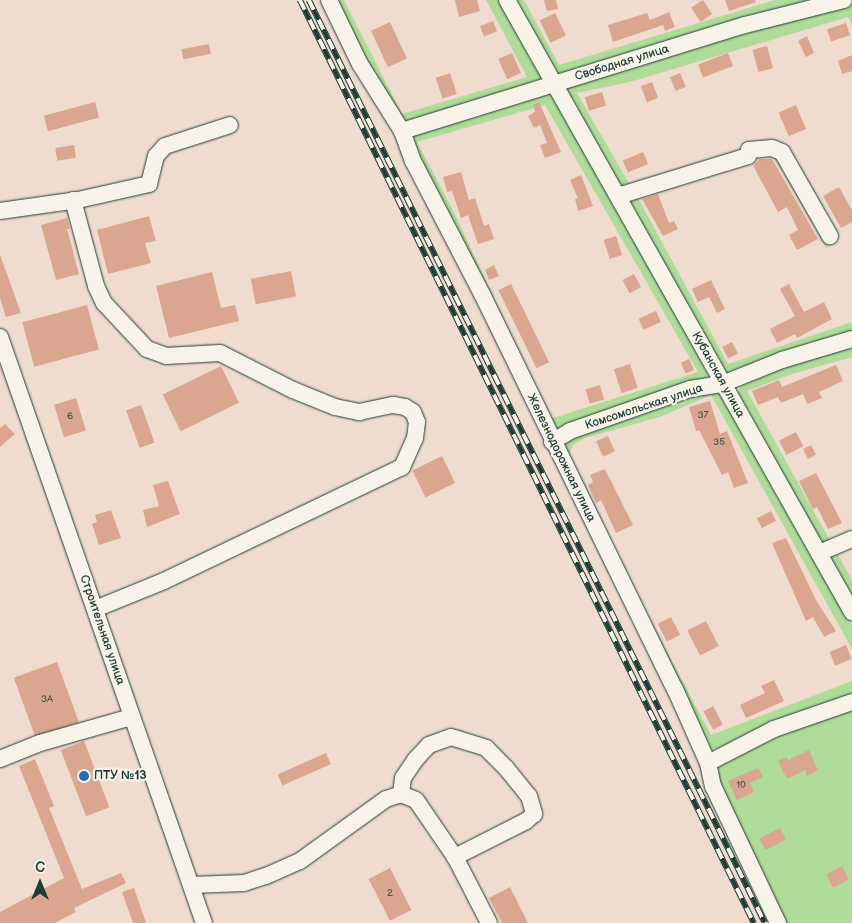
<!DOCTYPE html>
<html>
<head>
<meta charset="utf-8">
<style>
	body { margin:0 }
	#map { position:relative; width:852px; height:923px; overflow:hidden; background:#efdcce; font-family:"Balsamiq Sans",sans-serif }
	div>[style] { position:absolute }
	.green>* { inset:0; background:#b0dc9a }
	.building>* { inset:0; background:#dba690; transform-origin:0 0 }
	.roads { filter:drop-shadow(0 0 1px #1f3d34) drop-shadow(0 0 1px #1f3d34) }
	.minor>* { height:16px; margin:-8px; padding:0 8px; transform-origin:8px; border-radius:8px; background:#f7f3e8 }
	.rail>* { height:5.5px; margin-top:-2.75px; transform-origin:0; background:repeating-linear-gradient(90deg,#f7f3e8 0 11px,#1f3d34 0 22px); box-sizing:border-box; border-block:1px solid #1f3d34 }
	.dots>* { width:14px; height:14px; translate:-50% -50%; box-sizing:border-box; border:2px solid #f7f3e8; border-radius:50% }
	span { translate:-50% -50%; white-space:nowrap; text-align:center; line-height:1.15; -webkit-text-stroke:4.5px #f7f3e8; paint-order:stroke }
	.number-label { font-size:10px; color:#4e574b }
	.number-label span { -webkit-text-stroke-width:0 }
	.street-label { font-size:12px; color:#1f3d34 }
	.poi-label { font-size:12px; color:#1f3d34; font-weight:700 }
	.left { translate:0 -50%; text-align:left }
	.north { position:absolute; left:15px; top:858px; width:50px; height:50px; -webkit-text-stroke:4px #f7f3e8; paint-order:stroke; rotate:0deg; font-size:14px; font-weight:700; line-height:20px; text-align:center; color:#1f3d34 }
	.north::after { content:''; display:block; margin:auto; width:18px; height:22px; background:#1f3d34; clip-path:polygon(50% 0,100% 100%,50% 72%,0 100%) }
</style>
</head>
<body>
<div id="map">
	<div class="green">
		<div style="clip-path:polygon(333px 0,344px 0,402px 114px,527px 77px,486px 0,501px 0,547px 83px,405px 126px,394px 118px)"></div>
		<div style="clip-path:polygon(512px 0,524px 0,559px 65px,775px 0,823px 0,557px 78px)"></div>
		<div style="clip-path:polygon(852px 5px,852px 25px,848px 17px,630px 82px,577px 93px,630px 185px,624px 187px,618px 185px,563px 88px,754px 29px)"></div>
		<div style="clip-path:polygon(evenodd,551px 89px,708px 372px,707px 378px,555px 435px,412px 145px,414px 135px,551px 89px,545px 105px,698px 372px,550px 419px,453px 210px,417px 142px,545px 105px)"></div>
		<div style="clip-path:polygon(765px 152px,773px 152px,781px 158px,829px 246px,826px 248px,772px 153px,637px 196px,728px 364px,852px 322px,852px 335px,766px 361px,726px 377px,623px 197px)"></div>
		<div style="clip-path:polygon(852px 344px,852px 357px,792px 374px,747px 391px,852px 580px,852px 602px,737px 397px,741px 384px,761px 373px)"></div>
		<div style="clip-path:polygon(715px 387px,724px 394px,852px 625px,852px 649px,711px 395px,660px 417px,585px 438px,573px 445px,569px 454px,628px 578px,711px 735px,852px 681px,852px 699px,725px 748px,711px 749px,702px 741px,561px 448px,566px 441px)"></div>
		<div style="clip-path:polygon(852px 706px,852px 923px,782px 923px,713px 767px,775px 734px)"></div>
	</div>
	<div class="building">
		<div style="clip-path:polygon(455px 0,477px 0,480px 11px,459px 17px)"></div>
		<div style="clip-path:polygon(544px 0,556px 0,558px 9px,547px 11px)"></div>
		<div style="left:703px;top:0;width:17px;height:14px;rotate:57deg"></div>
		<div style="clip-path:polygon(725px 0,755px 0,756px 2px,729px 11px)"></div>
		<div style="clip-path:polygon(669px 12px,675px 27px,665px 31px,663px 25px,613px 42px,608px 25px,647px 13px,650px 20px)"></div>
		<div style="left:555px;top:13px;width:25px;height:17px;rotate:64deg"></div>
		<div style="left:493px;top:21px;width:11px;height:14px;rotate:68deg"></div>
		<div style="left:390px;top:22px;width:40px;height:21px;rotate:65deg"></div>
		<div style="left:846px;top:23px;width:13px;height:20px;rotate:72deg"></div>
		<div style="clip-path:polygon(807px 36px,814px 53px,806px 57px,798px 41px)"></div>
		<div style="left:209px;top:44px;width:10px;height:28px;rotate:79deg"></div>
		<div style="left:767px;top:46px;width:23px;height:15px;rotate:75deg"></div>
		<div style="left:512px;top:53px;width:22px;height:15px;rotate:66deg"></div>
		<div style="left:728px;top:53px;width:14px;height:32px;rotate:69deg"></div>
		<div style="clip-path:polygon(852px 55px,852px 71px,842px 74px,838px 61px)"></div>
		<div style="left:450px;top:73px;width:22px;height:15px;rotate:72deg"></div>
		<div style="left:680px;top:73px;width:15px;height:11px;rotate:67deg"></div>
		<div style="left:652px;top:82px;width:17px;height:12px;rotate:69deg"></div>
		<div style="left:602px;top:92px;width:14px;height:18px;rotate:73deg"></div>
		<div style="left:95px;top:102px;width:16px;height:53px;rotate:75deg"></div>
		<div style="clip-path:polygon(539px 102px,561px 152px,545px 158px,540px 145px,547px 143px,540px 125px,534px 128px,528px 116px,535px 112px,533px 105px)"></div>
		<div style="left:796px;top:105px;width:26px;height:19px;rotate:67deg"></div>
		<div style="left:74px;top:145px;width:13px;height:19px;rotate:81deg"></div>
		<div style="left:643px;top:152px;width:13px;height:22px;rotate:67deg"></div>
		<div style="clip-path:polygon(760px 159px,772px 159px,818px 239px,797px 250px,789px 235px,798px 230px,787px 207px,778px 212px,757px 173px,753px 165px)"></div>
		<div style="clip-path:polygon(461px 172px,469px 200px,475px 198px,484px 226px,489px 224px,494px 239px,478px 244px,468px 215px,461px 218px,452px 191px,447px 192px,443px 177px)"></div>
		<div style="clip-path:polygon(581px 175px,593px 206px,578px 211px,575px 199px,578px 198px,570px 180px)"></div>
		<div style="clip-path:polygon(839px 187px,852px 210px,852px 222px,841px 228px,823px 196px)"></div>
		<div style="clip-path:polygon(658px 194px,669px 223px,674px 221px,678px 229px,663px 236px,642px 199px)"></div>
		<div style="clip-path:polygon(149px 216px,156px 241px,145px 243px,151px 263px,108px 274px,97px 230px)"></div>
		<div style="clip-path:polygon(67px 218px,70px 229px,67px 229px,79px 274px,56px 280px,41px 225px)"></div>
		<div style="left:616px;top:236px;width:20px;height:13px;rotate:72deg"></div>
		<div style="clip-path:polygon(0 255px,21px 313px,6px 317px,0 298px)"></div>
		<div style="clip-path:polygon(494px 265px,499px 276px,489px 280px,485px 270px)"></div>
		<div style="left:291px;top:271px;width:26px;height:41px;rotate:79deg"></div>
		<div style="clip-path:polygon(212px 272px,221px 308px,235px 305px,239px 321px,169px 338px,156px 286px)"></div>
		<div style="left:634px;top:274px;width:15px;height:13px;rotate:62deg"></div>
		<div style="clip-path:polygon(711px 280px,725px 309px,717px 313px,709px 297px,698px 302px,692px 289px)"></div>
		<div style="left:511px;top:284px;width:87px;height:14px;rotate:64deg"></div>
		<div style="clip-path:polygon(789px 284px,804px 312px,824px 302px,832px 319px,797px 338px,795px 334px,777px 343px,770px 329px,795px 316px,780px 289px)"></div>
		<div style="left:87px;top:305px;width:46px;height:67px;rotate:75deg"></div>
		<div style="left:656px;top:311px;width:12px;height:19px;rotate:66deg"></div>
		<div style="left:732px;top:342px;width:13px;height:11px;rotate:63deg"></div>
		<div style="left:689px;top:359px;width:12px;height:9px;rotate:66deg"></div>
		<div style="left:630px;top:364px;width:25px;height:17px;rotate:72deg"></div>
		<div style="clip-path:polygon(836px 365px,843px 381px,819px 392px,822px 398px,807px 404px,803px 394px,781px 403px,778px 397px,758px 405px,752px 391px,779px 380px,782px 387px)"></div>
		<div style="left:221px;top:366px;width:41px;height:65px;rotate:64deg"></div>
		<div style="left:600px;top:385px;width:15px;height:15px;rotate:74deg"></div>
		<div style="left:76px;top:398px;width:34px;height:23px;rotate:73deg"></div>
		<div style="clip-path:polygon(710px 401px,720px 434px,727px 431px,748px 483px,734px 488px,728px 472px,722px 475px,699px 430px,696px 431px,689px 407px)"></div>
		<div style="left:141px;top:405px;width:40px;height:16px;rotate:70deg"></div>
		<div style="clip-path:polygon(5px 424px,15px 434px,0 447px,0 428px)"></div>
		<div style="left:796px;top:432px;width:16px;height:19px;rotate:63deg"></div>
		<div style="left:608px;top:436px;width:17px;height:13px;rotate:66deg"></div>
		<div style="left:811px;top:445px;width:11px;height:9px;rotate:63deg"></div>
		<div style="left:442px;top:456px;width:30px;height:33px;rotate:64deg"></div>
		<div style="clip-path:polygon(605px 469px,633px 525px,616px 533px,601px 500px,596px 503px,588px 485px,593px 482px,590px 475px)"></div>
		<div style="clip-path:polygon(816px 473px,842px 523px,828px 529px,817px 507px,813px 509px,799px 481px)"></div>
		<div style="clip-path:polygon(168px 481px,180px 514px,147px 527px,143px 510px,159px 506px,153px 485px)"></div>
		<div style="clip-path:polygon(111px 510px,121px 538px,99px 545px,92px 524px,97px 522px,95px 515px)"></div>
		<div style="left:771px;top:511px;width:11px;height:16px;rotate:63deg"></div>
		<div style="clip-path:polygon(786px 538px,817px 602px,836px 631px,824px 637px,813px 617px,806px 621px,772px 543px)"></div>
		<div style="left:671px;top:617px;width:20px;height:15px;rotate:63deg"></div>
		<div style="left:706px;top:621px;width:28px;height:21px;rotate:63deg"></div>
		<div style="left:846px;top:645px;width:15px;height:18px;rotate:67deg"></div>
		<div style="left:57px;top:662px;width:64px;height:46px;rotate:70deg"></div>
		<div style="clip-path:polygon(774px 680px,784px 701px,746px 718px,740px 705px,765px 693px,761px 686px)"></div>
		<div style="left:713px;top:706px;width:21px;height:11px;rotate:62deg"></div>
		<div style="left:84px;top:741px;width:71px;height:25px;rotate:69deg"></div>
		<div style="clip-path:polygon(809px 750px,818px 770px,807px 776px,805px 770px,787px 779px,778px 761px,787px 757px,788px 760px)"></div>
		<div style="left:326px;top:753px;width:12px;height:53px;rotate:66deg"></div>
		<div style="clip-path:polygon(35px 759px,54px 806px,49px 808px,82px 889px,121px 873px,126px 883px,74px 908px,76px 912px,55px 923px,0 923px,0 912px,64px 878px,19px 766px)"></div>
		<div style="clip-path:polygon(758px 768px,763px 777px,750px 783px,754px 792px,737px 800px,728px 781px)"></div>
		<div style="left:780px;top:828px;width:13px;height:23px;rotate:63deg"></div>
		<div style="left:842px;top:866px;width:15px;height:18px;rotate:62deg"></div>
		<div style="left:390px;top:868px;width:47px;height:24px;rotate:63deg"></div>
		<div style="clip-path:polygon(510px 887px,528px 923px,502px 923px,489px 898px)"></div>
		<div style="clip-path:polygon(134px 888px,146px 923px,133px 923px,122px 892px)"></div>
	</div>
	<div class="roads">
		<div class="minor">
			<div style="left:329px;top:0;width:71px;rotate:64.2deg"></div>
			<div style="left:360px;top:64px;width:79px;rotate:57.9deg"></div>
			<div style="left:402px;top:131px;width:32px;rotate:70deg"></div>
			<div style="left:413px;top:161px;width:150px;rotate:62.6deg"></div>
			<div style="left:482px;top:294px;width:440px;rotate:64deg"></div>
			<div style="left:675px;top:689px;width:81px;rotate:66deg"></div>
			<div style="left:708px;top:763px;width:24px;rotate:78deg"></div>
			<div style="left:713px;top:786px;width:152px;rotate:64.6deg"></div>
			<div style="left:507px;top:0;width:703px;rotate:60.59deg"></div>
			<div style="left:402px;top:131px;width:359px;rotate:-17.2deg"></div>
			<div style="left:745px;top:25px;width:102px;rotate:-14.2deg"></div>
			<div style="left:618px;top:196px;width:136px;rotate:-17.1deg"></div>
			<div style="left:748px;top:156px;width:6px;rotate:-81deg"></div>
			<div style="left:749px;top:150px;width:23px;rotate:-5deg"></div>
			<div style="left:772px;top:148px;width:11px;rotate:22deg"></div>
			<div style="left:782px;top:152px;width:97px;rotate:60.3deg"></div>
			<div style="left:73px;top:200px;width:89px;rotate:75deg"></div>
			<div style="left:96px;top:286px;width:19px;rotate:65deg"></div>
			<div style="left:104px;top:303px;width:63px;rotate:46.9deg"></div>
			<div style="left:147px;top:349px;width:20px;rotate:20deg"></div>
			<div style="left:166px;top:356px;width:54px;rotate:-3.2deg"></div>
			<div style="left:220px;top:353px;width:82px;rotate:26.9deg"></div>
			<div style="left:293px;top:390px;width:45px;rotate:22deg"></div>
			<div style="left:335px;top:407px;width:25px;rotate:12deg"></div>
			<div style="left:359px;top:412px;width:35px;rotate:-12deg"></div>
			<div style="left:393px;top:405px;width:12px;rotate:9deg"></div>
			<div style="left:405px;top:407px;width:9px;rotate:32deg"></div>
			<div style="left:413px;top:412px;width:11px;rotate:68deg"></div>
			<div style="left:417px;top:422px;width:16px;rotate:97deg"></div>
			<div style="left:415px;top:438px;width:32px;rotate:114deg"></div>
			<div style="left:402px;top:467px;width:264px;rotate:154.4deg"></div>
			<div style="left:164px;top:581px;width:74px;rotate:157.9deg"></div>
			<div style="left:0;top:211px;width:79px;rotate:-8deg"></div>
			<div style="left:78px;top:200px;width:73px;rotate:-12.7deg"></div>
			<div style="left:149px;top:184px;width:29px;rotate:-76deg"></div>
			<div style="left:156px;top:156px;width:13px;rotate:-48deg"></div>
			<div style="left:165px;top:146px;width:68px;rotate:-17.9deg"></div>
			<div style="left:0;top:337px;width:620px;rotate:70.81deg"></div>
			<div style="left:552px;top:442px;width:21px;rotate:-31deg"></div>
			<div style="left:570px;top:431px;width:127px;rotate:-19.3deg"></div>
			<div style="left:690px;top:389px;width:32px;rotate:-9deg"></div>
			<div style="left:722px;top:384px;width:65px;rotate:-21.8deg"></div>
			<div style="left:782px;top:360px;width:73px;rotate:-16.7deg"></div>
			<div style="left:819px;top:553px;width:36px;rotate:-23deg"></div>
			<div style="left:0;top:759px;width:43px;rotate:-21.8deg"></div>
			<div style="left:40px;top:743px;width:95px;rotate:-15.9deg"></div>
			<div style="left:708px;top:763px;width:74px;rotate:-27.3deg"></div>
			<div style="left:774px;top:729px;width:83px;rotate:-19.1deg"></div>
			<div style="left:401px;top:794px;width:16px;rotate:-83deg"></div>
			<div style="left:403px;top:778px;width:22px;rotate:-56deg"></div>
			<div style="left:415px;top:760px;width:21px;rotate:-47deg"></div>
			<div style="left:429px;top:745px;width:23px;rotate:-20deg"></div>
			<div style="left:451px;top:737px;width:37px;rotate:17deg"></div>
			<div style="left:486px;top:748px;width:28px;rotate:45deg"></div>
			<div style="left:506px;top:768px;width:36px;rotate:51deg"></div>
			<div style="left:529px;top:796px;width:19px;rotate:74deg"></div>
			<div style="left:534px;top:814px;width:11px;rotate:139deg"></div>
			<div style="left:526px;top:821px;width:80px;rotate:153.1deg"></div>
			<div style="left:191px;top:885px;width:53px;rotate:-2.2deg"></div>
			<div style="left:244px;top:883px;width:23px;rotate:-18deg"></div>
			<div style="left:266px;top:876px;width:37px;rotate:-24deg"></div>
			<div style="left:300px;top:861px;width:106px;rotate:-35.8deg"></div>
			<div style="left:386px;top:799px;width:16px;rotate:-18deg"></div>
			<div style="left:401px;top:794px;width:16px;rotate:22deg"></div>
			<div style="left:416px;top:800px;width:69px;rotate:55.6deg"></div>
			<div style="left:455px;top:857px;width:74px;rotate:62.7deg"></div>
		</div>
	</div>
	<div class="rail">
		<div style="left:300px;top:0;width:1029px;rotate:63.81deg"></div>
		<div style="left:309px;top:0;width:1029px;rotate:63.71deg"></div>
	</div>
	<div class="dots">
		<div style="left:84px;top:776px;background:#1f6fb2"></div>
	</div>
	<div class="number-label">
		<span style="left:703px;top:416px">37</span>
		<span style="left:70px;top:417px">6</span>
		<span style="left:719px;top:443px">35</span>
		<span style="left:47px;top:700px">3А</span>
		<span style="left:741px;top:786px">10</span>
		<span style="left:390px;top:894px">2</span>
	</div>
	<div class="street-label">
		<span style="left:622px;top:63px;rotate:-17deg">Свободная улица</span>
		<span style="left:718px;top:375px;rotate:61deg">Кубанская улица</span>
		<span style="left:644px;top:407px;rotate:-18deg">Комсомольская улица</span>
		<span style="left:561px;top:458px;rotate:64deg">Железнодорожная улица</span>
		<span style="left:102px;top:630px;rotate:71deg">Строительная улица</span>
	</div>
	<div class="poi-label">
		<span class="left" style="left:94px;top:776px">ПТУ №13</span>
	</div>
	<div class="north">С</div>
</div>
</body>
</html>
